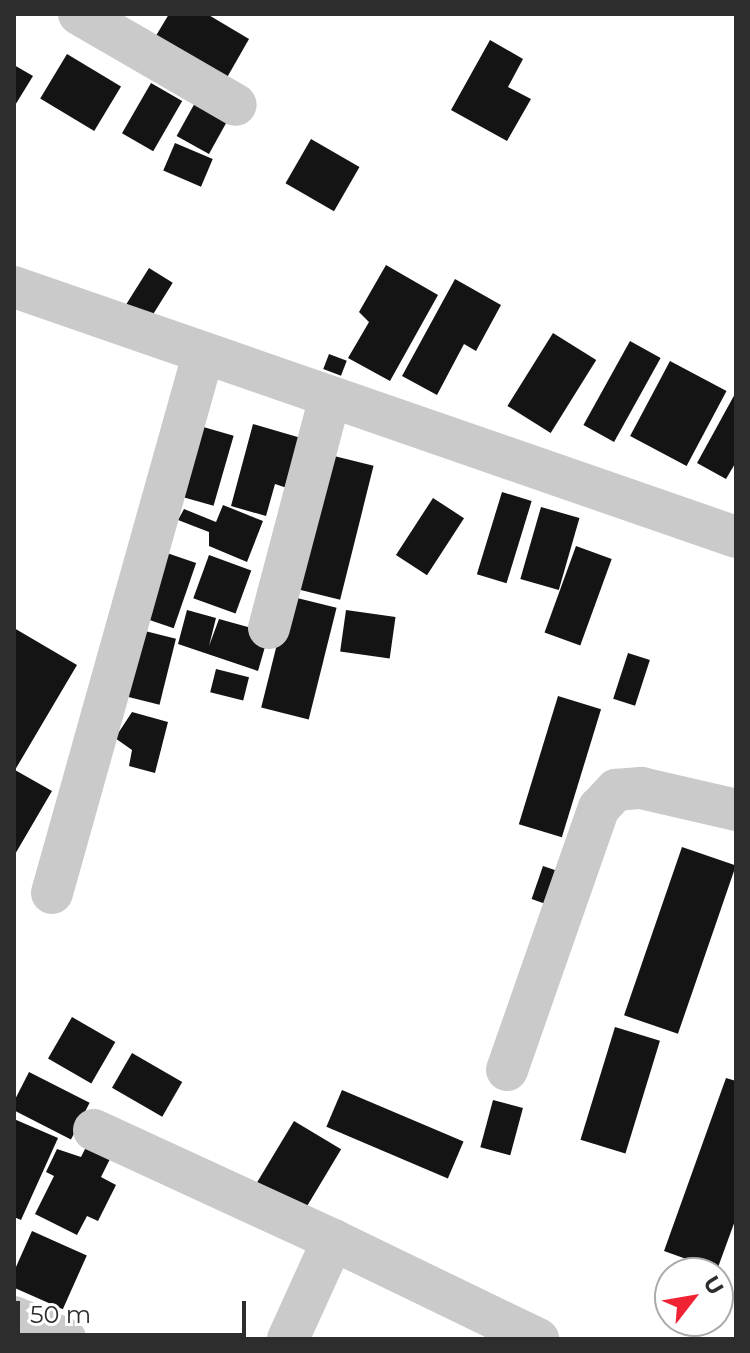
<!DOCTYPE html>
<html>
<head>
<meta charset="utf-8">
<style>
	body { margin:0 }
	#map { position:relative; width:750px; height:1353px; overflow:hidden; background:#fff; font-family:Montserrat,sans-serif }
	div>[style] { position:absolute }
	.building>* { inset:0; background:#141414; transform-origin:0 0 }
	.minor>* { height:42px; margin:-21px; padding:0 21px; transform-origin:21px; border-radius:21px; background:#cacaca }
	span { translate:-50% -50%; white-space:nowrap; text-align:center; line-height:1.15; -webkit-text-stroke:8px #fff; paint-order:stroke }
	.frame { position:absolute; inset:0; border:16px solid #2d2d2d; pointer-events:none }
	.north { position:absolute; left:654px; top:1257px; width:80px; height:80px; box-sizing:border-box; background:#fff; border:2px solid #ababab; border-radius:50%; rotate:59deg; font-size:22px; font-weight:700; line-height:32px; text-align:center; color:#2d2d2d }
	.north::after { content:''; display:block; margin:auto; width:28px; height:36px; background:#f02335; clip-path:polygon(50% 0,100% 100%,50% 72%,0 100%) }
	.scale { position:absolute; left:16px; top:1301px; width:230px; height:36px; box-sizing:border-box; border:4px solid #2d2d2d; border-top:0; padding-left:10px; font-size:24px; line-height:28px; white-space:nowrap; color:#2d2d2d; -webkit-text-stroke:6px #fff; paint-order:stroke }
</style>
</head>
<body>
<div id="map">
	<div class="building">
		<div style="clip-path:polygon(169px 14px,207px 14px,249px 39px,225px 81px,154px 39px)"></div>
		<div style="clip-path:polygon(490px 40px,523px 59px,508px 87px,531px 99px,507px 141px,451px 110px)"></div>
		<div style="left:67px;top:54px;width:63px;height:52px;rotate:31deg"></div>
		<div style="clip-path:polygon(14px 65px,33px 76px,14px 107px)"></div>
		<div style="left:151px;top:83px;width:36px;height:58px;rotate:30deg"></div>
		<div style="left:196px;top:101px;width:37px;height:40px;rotate:29deg"></div>
		<div style="left:311px;top:139px;width:56px;height:51px;rotate:30deg"></div>
		<div style="left:175px;top:143px;width:41px;height:30px;rotate:23deg"></div>
		<div style="clip-path:polygon(386px 265px,438px 295px,390px 381px,348px 358px,369px 322px,359px 312px)"></div>
		<div style="left:149px;top:268px;width:28px;height:47px;rotate:32deg"></div>
		<div style="clip-path:polygon(455px 279px,501px 305px,476px 351px,464px 344px,437px 395px,402px 376px)"></div>
		<div style="left:553px;top:333px;width:51px;height:86px;rotate:32deg"></div>
		<div style="left:630px;top:341px;width:35px;height:96px;rotate:29deg"></div>
		<div style="left:329px;top:354px;width:19px;height:16px;rotate:21deg"></div>
		<div style="left:670px;top:361px;width:64px;height:85px;rotate:28deg"></div>
		<div style="clip-path:polygon(736px 392px,736px 462px,726px 479px,697px 463px)"></div>
		<div style="clip-path:polygon(253px 424px,301px 438px,287px 488px,275px 484px,266px 516px,231px 506px)"></div>
		<div style="left:200px;top:426px;width:35px;height:73px;rotate:16deg"></div>
		<div style="left:326px;top:454px;width:49px;height:138px;rotate:14deg"></div>
		<div style="left:502px;top:492px;width:31px;height:86px;rotate:17deg"></div>
		<div style="left:433px;top:498px;width:37px;height:68px;rotate:33deg"></div>
		<div style="clip-path:polygon(223px 505px,263px 521px,247px 562px,209px 546px,209px 532px,178px 520px,184px 509px,216px 522px)"></div>
		<div style="left:541px;top:507px;width:40px;height:75px;rotate:16deg"></div>
		<div style="left:576px;top:546px;width:38px;height:92px;rotate:20deg"></div>
		<div style="left:164px;top:552px;width:34px;height:69px;rotate:19deg"></div>
		<div style="left:209px;top:555px;width:45px;height:46px;rotate:20deg"></div>
		<div style="left:289px;top:596px;width:49px;height:115px;rotate:14deg"></div>
		<div style="clip-path:polygon(187px 610px,216px 618px,209px 646px,219px 619px,269px 633px,258px 671px,178px 644px)"></div>
		<div style="left:346px;top:610px;width:50px;height:42px;rotate:8deg"></div>
		<div style="clip-path:polygon(14px 628px,77px 665px,15px 770px,52px 791px,14px 856px)"></div>
		<div style="left:141px;top:630px;width:36px;height:68px;rotate:14deg"></div>
		<div style="left:628px;top:653px;width:23px;height:48px;rotate:18deg"></div>
		<div style="left:216px;top:669px;width:34px;height:24px;rotate:14deg"></div>
		<div style="left:558px;top:696px;width:45px;height:134px;rotate:17deg"></div>
		<div style="clip-path:polygon(132px 712px,168px 722px,155px 773px,129px 766px,132px 750px,115px 738px)"></div>
		<div style="left:682px;top:847px;width:57px;height:178px;rotate:19deg"></div>
		<div style="left:543px;top:866px;width:21px;height:35px;rotate:19deg"></div>
		<div style="left:72px;top:1017px;width:50px;height:48px;rotate:30deg"></div>
		<div style="left:615px;top:1027px;width:47px;height:118px;rotate:17deg"></div>
		<div style="left:132px;top:1053px;width:58px;height:40px;rotate:30deg"></div>
		<div style="left:29px;top:1072px;width:68px;height:41px;rotate:27deg"></div>
		<div style="clip-path:polygon(726px 1078px,736px 1081px,736px 1218px,717px 1270px,664px 1251px)"></div>
		<div style="left:342px;top:1090px;width:132px;height:40px;rotate:23deg"></div>
		<div style="left:493px;top:1100px;width:31px;height:49px;rotate:15deg"></div>
		<div style="clip-path:polygon(14px 1119px,58px 1138px,21px 1220px,14px 1217px)"></div>
		<div style="left:294px;top:1121px;width:55px;height:73px;rotate:31deg"></div>
		<div style="clip-path:polygon(87px 1145px,111px 1157px,101px 1177px,116px 1185px,98px 1221px,87px 1216px,77px 1235px,35px 1214px,54px 1176px,46px 1172px,57px 1149px,81px 1157px)"></div>
		<div style="left:32px;top:1231px;width:60px;height:59px;rotate:24deg"></div>
	</div>
	<div class="minor">
		<div style="left:79px;top:14px;width:181px;rotate:30.1deg"></div>
		<div style="left:14px;top:287px;width:764px;rotate:19.1deg"></div>
		<div style="left:269px;top:628px;width:235px;rotate:-75.2deg"></div>
		<div style="left:52px;top:893px;width:559px;rotate:-74.32deg"></div>
		<div style="left:507px;top:1070px;width:278px;rotate:-70.7deg"></div>
		<div style="left:599px;top:808px;width:25px;rotate:-47deg"></div>
		<div style="left:616px;top:790px;width:25px;rotate:-5deg"></div>
		<div style="left:641px;top:788px;width:98px;rotate:13deg"></div>
		<div style="left:94px;top:1130px;width:263px;rotate:24.7deg"></div>
		<div style="left:14px;top:1317px;width:56px;rotate:23.3deg"></div>
		<div style="left:288px;top:1339px;width:109px;rotate:-65.6deg"></div>
		<div style="left:333px;top:1240px;width:228px;rotate:25.8deg"></div>
	</div>
	<div class="frame"></div>
	<div class="north">U</div>
	<div class="scale">50 m</div>
</div>
</body>
</html>
